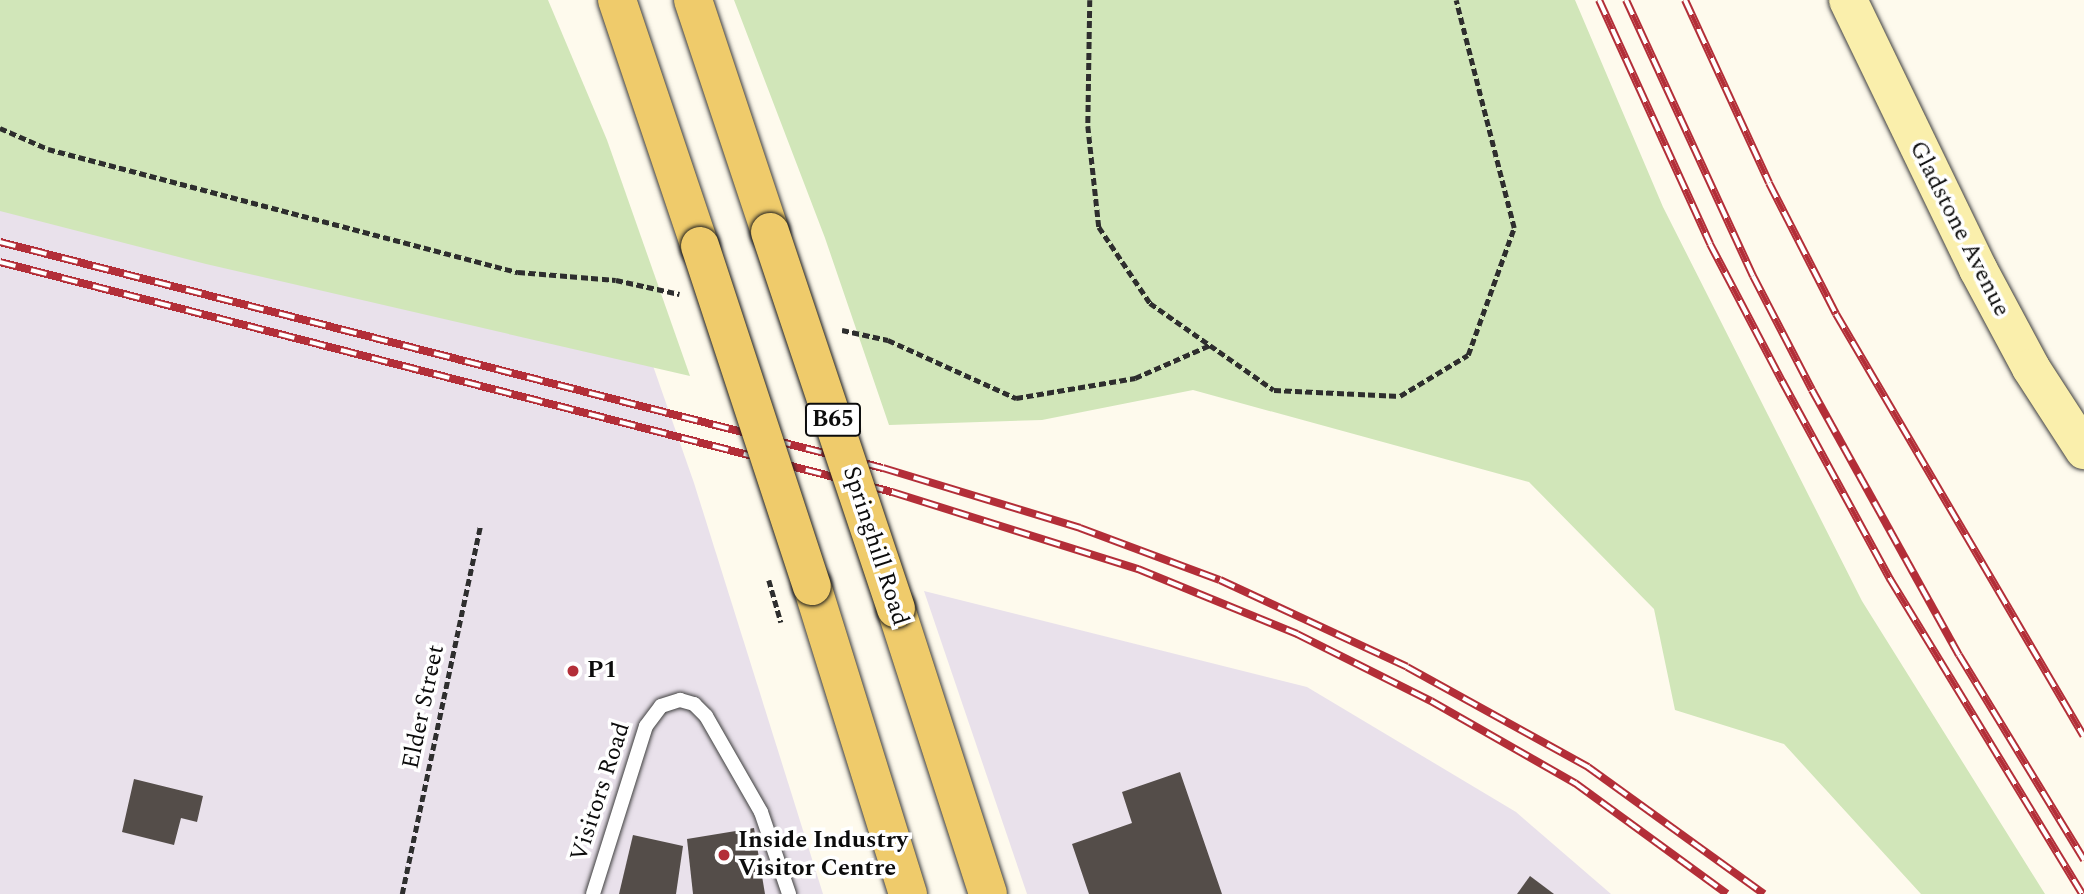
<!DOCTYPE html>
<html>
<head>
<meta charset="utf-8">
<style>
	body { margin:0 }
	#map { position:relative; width:2084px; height:894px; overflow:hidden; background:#fefaed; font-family:Spectral,serif }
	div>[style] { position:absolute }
	.industrial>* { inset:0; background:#e9e1eb }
	.green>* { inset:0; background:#d1e6b9 }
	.building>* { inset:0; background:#544d49 }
	.path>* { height:4.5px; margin-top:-2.25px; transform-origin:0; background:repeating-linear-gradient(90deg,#2e2e2e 0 7px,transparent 0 10.5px) }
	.roads { filter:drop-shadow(0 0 2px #3f3f3f) drop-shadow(0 0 2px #3f3f3f) }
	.lane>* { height:14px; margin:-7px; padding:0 7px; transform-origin:7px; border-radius:7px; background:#fff }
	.secondary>* { height:38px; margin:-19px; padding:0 19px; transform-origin:19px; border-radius:19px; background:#faefac }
	.primary>* { height:38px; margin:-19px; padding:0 19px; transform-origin:19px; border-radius:19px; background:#efcb6b }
	.rail>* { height:8px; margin-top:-4px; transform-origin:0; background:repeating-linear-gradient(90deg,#fff 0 16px,#b32e38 0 32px); box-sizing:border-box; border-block:2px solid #b32e38 }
	.bridges { filter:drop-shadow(0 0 2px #1d1d1d) drop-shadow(0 0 2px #1d1d1d) }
	.primary-bridge>* { height:38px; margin:-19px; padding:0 19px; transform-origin:19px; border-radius:19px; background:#efcb6b }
	.dots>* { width:19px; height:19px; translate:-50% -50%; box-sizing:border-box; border:4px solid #fff; border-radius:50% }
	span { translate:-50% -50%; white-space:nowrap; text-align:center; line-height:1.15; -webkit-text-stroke:7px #fff; paint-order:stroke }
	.shield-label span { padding:2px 5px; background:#fff; border:2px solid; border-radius:5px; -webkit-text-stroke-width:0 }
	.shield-label { font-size:23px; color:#0c0c0c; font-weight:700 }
	.street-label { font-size:24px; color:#0c0c0c }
	.poi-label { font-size:24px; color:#0c0c0c; font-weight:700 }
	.left { translate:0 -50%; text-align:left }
</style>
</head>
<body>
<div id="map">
	<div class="industrial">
		<div style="clip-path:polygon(0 0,525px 0,694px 483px,823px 894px,0 894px)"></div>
		<div style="clip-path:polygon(924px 591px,1307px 687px,1516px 812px,1611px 894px,1027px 894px)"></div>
	</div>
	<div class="green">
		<div style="clip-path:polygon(0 0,548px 0,607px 140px,690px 376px,206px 264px,0 211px)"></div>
		<div style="clip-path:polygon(734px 0,1575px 0,1663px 207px,1862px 601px,2045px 894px,1921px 894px,1784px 744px,1675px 710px,1654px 609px,1529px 482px,1193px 390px,1042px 420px,889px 425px,825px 238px)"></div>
	</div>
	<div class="building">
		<div style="clip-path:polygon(1180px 772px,1222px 894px,1089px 894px,1072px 844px,1132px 823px,1122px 792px)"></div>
		<div style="clip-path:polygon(134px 779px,203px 796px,197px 822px,181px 818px,174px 845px,122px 832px)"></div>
		<div style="clip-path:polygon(754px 828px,765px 894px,693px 894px,687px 839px)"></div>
		<div style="clip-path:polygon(633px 835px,683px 846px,676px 894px,619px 894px)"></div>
		<div style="clip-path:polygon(1530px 876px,1554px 894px,1517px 894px)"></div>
	</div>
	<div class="path">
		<div style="left:1090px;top:0;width:126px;rotate:90.9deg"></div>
		<div style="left:1088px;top:126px;width:102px;rotate:83.8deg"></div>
		<div style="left:1099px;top:227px;width:92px;rotate:56.1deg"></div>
		<div style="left:1150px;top:303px;width:151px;rotate:35.1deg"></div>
		<div style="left:1274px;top:390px;width:126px;rotate:2.7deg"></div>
		<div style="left:1400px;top:396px;width:79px;rotate:-31.1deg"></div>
		<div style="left:1468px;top:355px;width:135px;rotate:-70.1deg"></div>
		<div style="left:1514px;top:228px;width:235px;rotate:-104.3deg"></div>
		<div style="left:0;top:128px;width:52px;rotate:23.6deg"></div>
		<div style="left:48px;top:149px;width:486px;rotate:14.7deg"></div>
		<div style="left:518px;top:272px;width:98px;rotate:4.7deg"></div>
		<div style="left:616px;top:280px;width:65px;rotate:12.5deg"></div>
		<div style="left:842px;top:330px;width:47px;rotate:12.3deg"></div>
		<div style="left:888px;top:340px;width:141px;rotate:24.4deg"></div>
		<div style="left:1016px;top:398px;width:121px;rotate:-9.5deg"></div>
		<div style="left:1135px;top:378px;width:82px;rotate:-23.7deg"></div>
		<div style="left:769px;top:580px;width:44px;rotate:74.1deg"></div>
		<div style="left:402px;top:894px;width:376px;rotate:-78deg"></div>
	</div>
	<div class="roads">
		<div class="lane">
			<div style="left:593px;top:894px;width:176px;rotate:-72.5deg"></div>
			<div style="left:646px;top:726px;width:25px;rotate:-53deg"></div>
			<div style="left:661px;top:706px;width:20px;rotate:-18deg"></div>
			<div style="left:680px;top:700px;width:15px;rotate:16deg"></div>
			<div style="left:694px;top:704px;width:17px;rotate:45deg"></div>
			<div style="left:706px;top:716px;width:111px;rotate:60.2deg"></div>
			<div style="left:761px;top:812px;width:87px;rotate:71.1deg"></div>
		</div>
		<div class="secondary">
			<div style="left:1848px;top:0;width:299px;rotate:64.2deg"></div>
			<div style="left:1978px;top:269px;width:112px;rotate:61.8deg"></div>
			<div style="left:2031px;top:368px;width:98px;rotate:57.1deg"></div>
		</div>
		<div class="primary">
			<div style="left:617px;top:0;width:260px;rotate:71.4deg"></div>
			<div style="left:693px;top:0;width:244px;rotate:71.6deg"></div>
			<div style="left:812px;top:586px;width:323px;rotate:72.7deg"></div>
			<div style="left:896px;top:609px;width:299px;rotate:72.1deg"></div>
		</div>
	</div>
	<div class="rail">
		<div style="left:1599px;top:0;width:268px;rotate:65.5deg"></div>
		<div style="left:1710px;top:244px;width:155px;rotate:62.3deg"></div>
		<div style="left:1782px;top:381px;width:226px;rotate:61.4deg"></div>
		<div style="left:1890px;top:579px;width:369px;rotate:58.6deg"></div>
		<div style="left:1626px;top:0;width:304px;rotate:65.3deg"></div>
		<div style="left:1753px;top:276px;width:128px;rotate:62.6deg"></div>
		<div style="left:1812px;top:390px;width:303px;rotate:61deg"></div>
		<div style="left:1959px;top:655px;width:240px;rotate:58.6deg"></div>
		<div style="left:1685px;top:0;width:201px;rotate:65.3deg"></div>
		<div style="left:1769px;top:183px;width:147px;rotate:62.9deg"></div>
		<div style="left:1836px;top:314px;width:489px;rotate:59.6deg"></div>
		<div style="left:0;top:242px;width:911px;rotate:14.36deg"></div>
		<div style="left:883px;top:468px;width:206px;rotate:16.9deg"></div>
		<div style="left:1080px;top:528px;width:149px;rotate:20.4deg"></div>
		<div style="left:1220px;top:580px;width:206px;rotate:24.9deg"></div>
		<div style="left:1407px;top:667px;width:207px;rotate:28.9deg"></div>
		<div style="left:1588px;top:767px;width:217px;rotate:35.8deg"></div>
		<div style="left:0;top:262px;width:921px;rotate:14.46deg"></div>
		<div style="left:892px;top:492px;width:258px;rotate:17.4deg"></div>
		<div style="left:1138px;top:569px;width:172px;rotate:22.2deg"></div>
		<div style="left:1297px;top:634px;width:150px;rotate:26.6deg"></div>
		<div style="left:1431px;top:701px;width:166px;rotate:29.7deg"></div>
		<div style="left:1575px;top:783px;width:188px;rotate:36.1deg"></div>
	</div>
	<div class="bridges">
		<div class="primary-bridge">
			<div style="left:770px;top:232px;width:397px;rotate:71.5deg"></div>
			<div style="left:700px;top:246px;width:358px;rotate:71.8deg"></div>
		</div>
	</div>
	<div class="dots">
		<div style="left:573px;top:671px;background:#b32e38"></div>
		<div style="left:724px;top:855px;background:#b32e38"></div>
	</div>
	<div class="shield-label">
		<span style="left:833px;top:420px">B65</span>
	</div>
	<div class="street-label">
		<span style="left:1959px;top:229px;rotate:63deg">Gladstone Avenue</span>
		<span style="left:875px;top:546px;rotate:72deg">Springhill Road</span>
		<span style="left:424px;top:707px;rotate:-78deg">Elder Street</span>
		<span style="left:601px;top:792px;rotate:-72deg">Visitors Road</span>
	</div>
	<div class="poi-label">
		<span class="left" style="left:587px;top:671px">P1</span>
		<span class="left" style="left:738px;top:855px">Inside Industry<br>Visitor Centre</span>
	</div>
</div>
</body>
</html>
